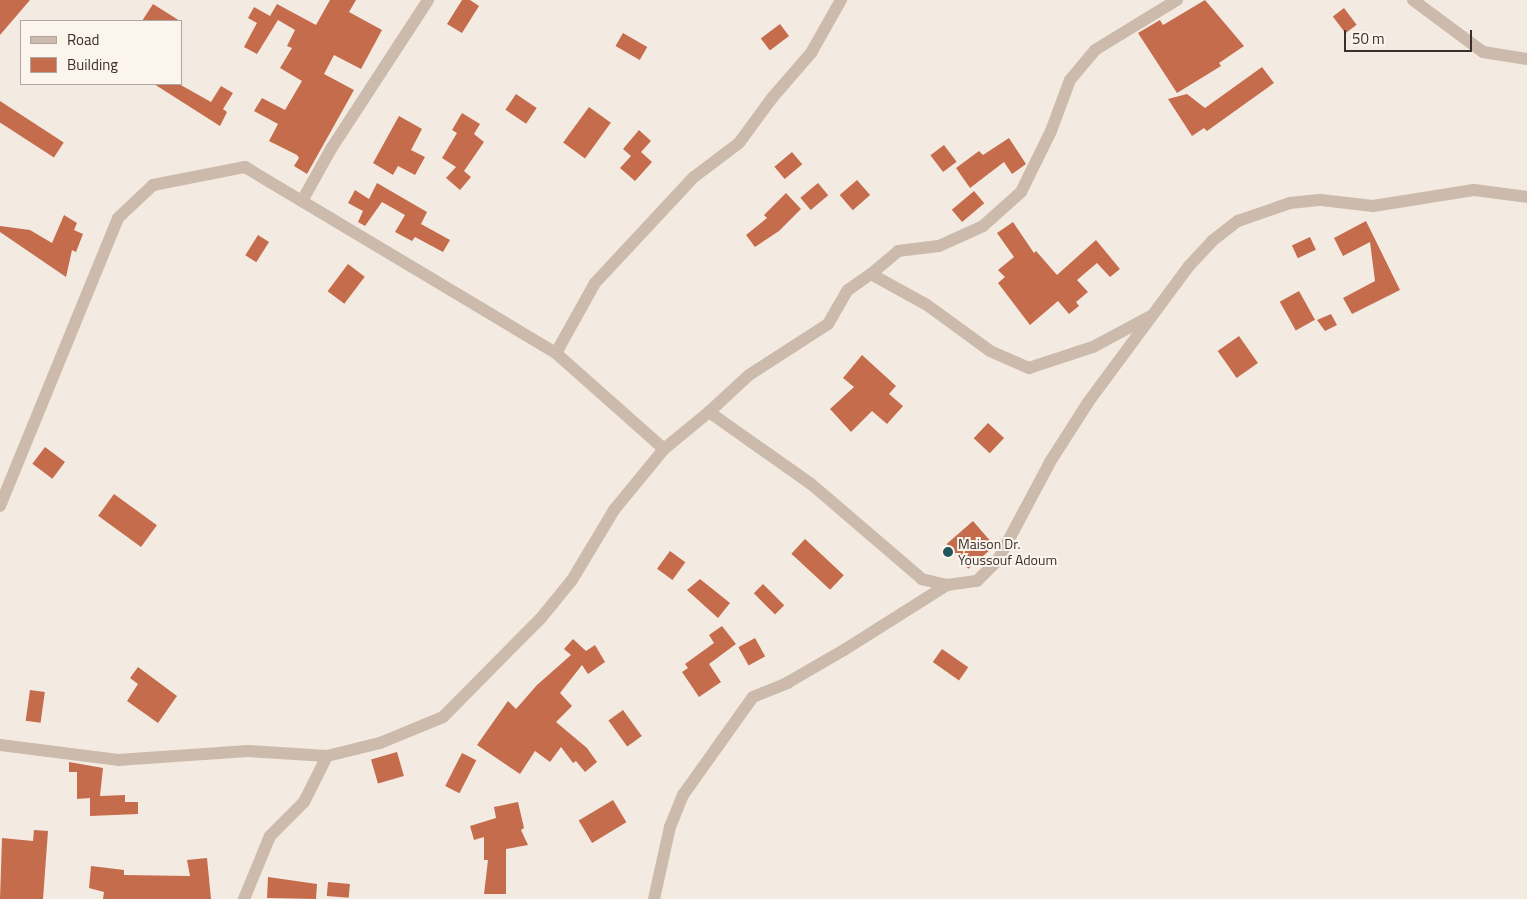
<!DOCTYPE html>
<html>
<head>
<meta charset="utf-8">
<style>
	body { margin:0 }
	#map { position:relative; width:1527px; height:899px; overflow:hidden; background:#f3ebe1; font-family:"Titillium Web",sans-serif }
	div>[style] { position:absolute }
	.building>* { inset:0; background:#c56c4d; transform-origin:0 0 }
	.street>* { height:12px; margin:-6px; padding:0 6px; transform-origin:6px; border-radius:6px; background:#ccbbac }
	.dots>* { width:14px; height:14px; translate:-50% -50%; box-sizing:border-box; border:2px solid #fbf5ee; border-radius:50% }
	span { translate:-50% -50%; white-space:nowrap; text-align:center; line-height:1.15; -webkit-text-stroke:4px #fbf5ee; paint-order:stroke }
	.poi-label { font-size:14px; color:#3a302b }
	.left { translate:0 -50%; text-align:left }
	.legend { position:absolute; left:20px; top:20px; width:162px; height:65px; box-sizing:border-box; background:#fbf5ee; border:1px solid #aea6a0; margin:0; padding:6px 9px; list-style:none; font-size:15px; color:#3a302b }
	.legend li { display:flex; align-items:center; gap:10px; height:25px }
	.legend b { width:25px; border:1px solid #aea6a0 }
	.scale { position:absolute; left:1344px; top:30px; width:128px; height:22px; box-sizing:border-box; border:2px solid #3a302b; border-top:0; padding-left:6px; font-size:15px; line-height:18px; white-space:nowrap; color:#3a302b; -webkit-text-stroke:4px #fbf5ee; paint-order:stroke }
</style>
</head>
<body>
<div id="map">
	<div class="building">
		<div style="clip-path:polygon(0 0,30px 0,0 35px)"></div>
		<div style="clip-path:polygon(330px 0,356px 0,349px 12px,382px 30px,361px 69px,334px 55px,324px 74px,354px 90px,307px 174px,294px 166px,299px 158px,297px 155px,269px 141px,278px 124px,254px 111px,262px 98px,285px 110px,302px 81px,280px 68px,292px 48px,287px 46px,295px 30px,278px 20px,257px 54px,244px 47px,257px 23px,248px 18px,254px 7px,270px 16px,277px 4px,316px 25px)"></div>
		<div style="clip-path:polygon(462px 0,470px 0,479px 6px,462px 33px,447px 24px)"></div>
		<div style="clip-path:polygon(1205px 0,1244px 46px,1219px 63px,1221px 66px,1177px 93px,1138px 33px,1160px 20px,1163px 25px)"></div>
		<div style="clip-path:polygon(153px 4px,180px 21px,142px 21px)"></div>
		<div style="left:1344px;top:8px;width:21px;height:14px;rotate:53deg"></div>
		<div style="left:780px;top:24px;width:15px;height:24px;rotate:53deg"></div>
		<div style="left:623px;top:33px;width:28px;height:15px;rotate:30deg"></div>
		<div style="clip-path:polygon(1262px 67px,1274px 83px,1207px 131px,1204px 128px,1192px 136px,1168px 99px,1187px 94px,1205px 108px)"></div>
		<div style="clip-path:polygon(154px 84px,179px 84px,211px 102px,221px 86px,233px 93px,223px 109px,227px 112px,220px 126px)"></div>
		<div style="left:516px;top:94px;width:25px;height:19px;rotate:34deg"></div>
		<div style="left:0;top:101px;width:76px;height:18px;rotate:33deg"></div>
		<div style="left:589px;top:107px;width:27px;height:44px;rotate:36deg"></div>
		<div style="clip-path:polygon(462px 113px,480px 124px,474px 134px,484px 142px,464px 171px,471px 177px,460px 190px,446px 178px,456px 167px,442px 158px,457px 133px,452px 130px)"></div>
		<div style="clip-path:polygon(399px 116px,422px 129px,411px 150px,425px 157px,415px 175px,398px 166px,393px 175px,373px 163px)"></div>
		<div style="clip-path:polygon(639px 130px,651px 141px,641px 152px,652px 162px,635px 181px,620px 168px,631px 156px,623px 149px)"></div>
		<div style="clip-path:polygon(1009px 138px,1026px 164px,1012px 174px,1004px 162px,970px 188px,956px 168px,979px 151px,983px 155px)"></div>
		<div style="left:944px;top:145px;width:21px;height:17px;rotate:53deg"></div>
		<div style="left:792px;top:152px;width:16px;height:23px;rotate:50deg"></div>
		<div style="left:857px;top:180px;width:20px;height:23px;rotate:49deg"></div>
		<div style="clip-path:polygon(377px 183px,427px 212px,421px 224px,450px 240px,443px 252px,415px 237px,412px 241px,395px 232px,405px 215px,382px 202px,365px 226px,358px 222px,363px 211px,348px 203px,355px 190px,369px 199px)"></div>
		<div style="left:818px;top:183px;width:16px;height:23px;rotate:50deg"></div>
		<div style="left:974px;top:191px;width:16px;height:29px;rotate:50deg"></div>
		<div style="clip-path:polygon(786px 193px,801px 209px,779px 231px,755px 247px,746px 235px,767px 218px,764px 215px)"></div>
		<div style="clip-path:polygon(64px 215px,77px 223px,74px 230px,83px 234px,76px 252px,72px 250px,66px 277px,0 232px,0 226px,30px 230px,52px 243px)"></div>
		<div style="clip-path:polygon(1366px 221px,1400px 290px,1352px 314px,1343px 298px,1375px 281px,1370px 242px,1343px 256px,1334px 238px)"></div>
		<div style="clip-path:polygon(1013px 222px,1034px 253px,1036px 251px,1057px 275px,1096px 240px,1120px 269px,1110px 277px,1097px 263px,1077px 280px,1088px 292px,1076px 302px,1079px 306px,1069px 314px,1058px 301px,1030px 325px,998px 283px,1005px 277px,998px 270px,1014px 257px,997px 233px)"></div>
		<div style="left:258px;top:235px;width:13px;height:24px;rotate:32deg"></div>
		<div style="left:1310px;top:237px;width:14px;height:20px;rotate:65deg"></div>
		<div style="left:348px;top:264px;width:21px;height:34px;rotate:37deg"></div>
		<div style="left:1299px;top:291px;width:33px;height:22px;rotate:61deg"></div>
		<div style="clip-path:polygon(1331px 314px,1337px 325px,1325px 331px,1317px 320px)"></div>
		<div style="left:1239px;top:336px;width:33px;height:26px;rotate:55deg"></div>
		<div style="clip-path:polygon(862px 355px,896px 386px,889px 394px,903px 406px,887px 424px,872px 411px,851px 432px,830px 409px,854px 387px,843px 378px)"></div>
		<div style="left:988px;top:423px;width:22px;height:21px;rotate:43deg"></div>
		<div style="left:45px;top:447px;width:25px;height:21px;rotate:37deg"></div>
		<div style="left:114px;top:494px;width:53px;height:27px;rotate:36deg"></div>
		<div style="left:973px;top:521px;width:33px;height:35px;rotate:49deg"></div>
		<div style="left:805px;top:539px;width:53px;height:20px;rotate:43deg"></div>
		<div style="left:670px;top:551px;width:19px;height:22px;rotate:36deg"></div>
		<div style="clip-path:polygon(700px 579px,730px 603px,718px 618px,687px 590px)"></div>
		<div style="left:763px;top:584px;width:30px;height:13px;rotate:45deg"></div>
		<div style="clip-path:polygon(722px 626px,736px 644px,709px 664px,721px 682px,699px 697px,682px 672px,688px 668px,685px 664px,714px 643px,709px 635px)"></div>
		<div style="left:755px;top:638px;width:21px;height:19px;rotate:61deg"></div>
		<div style="clip-path:polygon(573px 639px,586px 651px,595px 645px,605px 662px,588px 674px,582px 665px,560px 693px,572px 706px,556px 722px,587px 748px,597px 762px,585px 772px,576px 761px,573px 763px,561px 747px,550px 762px,535px 751px,520px 774px,477px 745px,508px 701px,516px 709px,537px 685px,571px 655px,564px 649px)"></div>
		<div style="left:942px;top:649px;width:32px;height:16px;rotate:35deg"></div>
		<div style="clip-path:polygon(138px 667px,177px 696px,158px 723px,127px 701px,138px 684px,130px 678px)"></div>
		<div style="left:30px;top:690px;width:15px;height:31px;rotate:8deg"></div>
		<div style="left:623px;top:710px;width:32px;height:18px;rotate:54deg"></div>
		<div style="left:397px;top:752px;width:25px;height:27px;rotate:74deg"></div>
		<div style="left:462px;top:753px;width:16px;height:37px;rotate:27deg"></div>
		<div style="clip-path:polygon(69px 762px,103px 768px,100px 796px,125px 795px,125px 802px,138px 802px,138px 814px,90px 816px,90px 798px,77px 799px,77px 772px,69px 772px)"></div>
		<div style="left:613px;top:800px;width:26px;height:40px;rotate:59deg"></div>
		<div style="clip-path:polygon(518px 802px,524px 828px,521px 830px,528px 845px,506px 849px,506px 894px,484px 894px,488px 860px,484px 860px,484px 837px,474px 840px,470px 826px,496px 818px,494px 807px)"></div>
		<div style="clip-path:polygon(34px 830px,48px 831px,43px 899px,0 899px,2px 838px,33px 841px)"></div>
		<div style="clip-path:polygon(207px 858px,211px 899px,103px 899px,104px 892px,89px 888px,91px 866px,124px 870px,124px 875px,190px 876px,187px 860px)"></div>
		<div style="clip-path:polygon(268px 877px,317px 884px,316px 899px,267px 898px)"></div>
		<div style="left:328px;top:882px;width:22px;height:14px;rotate:5deg"></div>
	</div>
	<div class="street">
		<div style="left:1413px;top:0;width:87px;rotate:36.6deg"></div>
		<div style="left:1483px;top:52px;width:45px;rotate:9deg"></div>
		<div style="left:302px;top:201px;width:60px;rotate:-60.9deg"></div>
		<div style="left:331px;top:149px;width:178px;rotate:-56.9deg"></div>
		<div style="left:871px;top:274px;width:35px;rotate:-40deg"></div>
		<div style="left:898px;top:251px;width:41px;rotate:-7deg"></div>
		<div style="left:939px;top:246px;width:48px;rotate:-24.4deg"></div>
		<div style="left:983px;top:226px;width:51px;rotate:-41.8deg"></div>
		<div style="left:1021px;top:192px;width:68px;rotate:-63.8deg"></div>
		<div style="left:1051px;top:131px;width:54px;rotate:-69.6deg"></div>
		<div style="left:1070px;top:80px;width:39px;rotate:-50deg"></div>
		<div style="left:1095px;top:50px;width:96px;rotate:-31.4deg"></div>
		<div style="left:664px;top:449px;width:144px;rotate:-138.4deg"></div>
		<div style="left:556px;top:353px;width:80px;rotate:-60.9deg"></div>
		<div style="left:595px;top:283px;width:145px;rotate:-47deg"></div>
		<div style="left:694px;top:177px;width:56px;rotate:-37.1deg"></div>
		<div style="left:739px;top:143px;width:56px;rotate:-53.7deg"></div>
		<div style="left:772px;top:98px;width:60px;rotate:-49.1deg"></div>
		<div style="left:811px;top:53px;width:61px;rotate:-60.5deg"></div>
		<div style="left:0;top:506px;width:311px;rotate:-67.7deg"></div>
		<div style="left:118px;top:218px;width:48px;rotate:-43.3deg"></div>
		<div style="left:153px;top:185px;width:94px;rotate:-11.1deg"></div>
		<div style="left:245px;top:167px;width:362px;rotate:30.9deg"></div>
		<div style="left:947px;top:585px;width:26px;rotate:-167deg"></div>
		<div style="left:922px;top:579px;width:146px;rotate:-139.4deg"></div>
		<div style="left:811px;top:484px;width:125px;rotate:-144.8deg"></div>
		<div style="left:709px;top:412px;width:54px;rotate:-42.8deg"></div>
		<div style="left:749px;top:375px;width:94px;rotate:-32.8deg"></div>
		<div style="left:828px;top:324px;width:39px;rotate:-60deg"></div>
		<div style="left:848px;top:290px;width:28px;rotate:-35deg"></div>
		<div style="left:871px;top:274px;width:64px;rotate:29deg"></div>
		<div style="left:927px;top:305px;width:78px;rotate:36.1deg"></div>
		<div style="left:990px;top:351px;width:43px;rotate:23.6deg"></div>
		<div style="left:1029px;top:368px;width:67px;rotate:-18.2deg"></div>
		<div style="left:1093px;top:347px;width:64px;rotate:-28.2deg"></div>
		<div style="left:0;top:745px;width:119px;rotate:7.2deg"></div>
		<div style="left:118px;top:760px;width:130px;rotate:-4deg"></div>
		<div style="left:248px;top:751px;width:79px;rotate:3.6deg"></div>
		<div style="left:327px;top:756px;width:55px;rotate:-13.8deg"></div>
		<div style="left:380px;top:743px;width:68px;rotate:-22.4deg"></div>
		<div style="left:443px;top:717px;width:139px;rotate:-45.3deg"></div>
		<div style="left:541px;top:618px;width:49px;rotate:-50.8deg"></div>
		<div style="left:572px;top:580px;width:82px;rotate:-59deg"></div>
		<div style="left:614px;top:510px;width:79px;rotate:-50.7deg"></div>
		<div style="left:664px;top:449px;width:58px;rotate:-39.4deg"></div>
		<div style="left:244px;top:899px;width:68px;rotate:-67.6deg"></div>
		<div style="left:270px;top:836px;width:48px;rotate:-45deg"></div>
		<div style="left:304px;top:802px;width:51px;rotate:-63.4deg"></div>
		<div style="left:654px;top:899px;width:74px;rotate:-77.5deg"></div>
		<div style="left:670px;top:827px;width:35px;rotate:-68deg"></div>
		<div style="left:683px;top:795px;width:120px;rotate:-54.5deg"></div>
		<div style="left:753px;top:697px;width:37px;rotate:-22deg"></div>
		<div style="left:787px;top:683px;width:66px;rotate:-30.1deg"></div>
		<div style="left:844px;top:650px;width:122px;rotate:-32.3deg"></div>
		<div style="left:947px;top:585px;width:30px;rotate:-8deg"></div>
		<div style="left:977px;top:581px;width:30px;rotate:-45deg"></div>
		<div style="left:998px;top:560px;width:111px;rotate:-62deg"></div>
		<div style="left:1050px;top:462px;width:72px;rotate:-57.4deg"></div>
		<div style="left:1089px;top:401px;width:168px;rotate:-53.5deg"></div>
		<div style="left:1189px;top:266px;width:34px;rotate:-47deg"></div>
		<div style="left:1212px;top:241px;width:33px;rotate:-38deg"></div>
		<div style="left:1238px;top:221px;width:55px;rotate:-19.1deg"></div>
		<div style="left:1290px;top:203px;width:31px;rotate:-6deg"></div>
		<div style="left:1321px;top:200px;width:52px;rotate:6.6deg"></div>
		<div style="left:1373px;top:206px;width:102px;rotate:-9deg"></div>
		<div style="left:1474px;top:190px;width:53px;rotate:7.5deg"></div>
	</div>
	<div class="dots">
		<div style="left:948px;top:552px;background:#20575c"></div>
	</div>
	<div class="poi-label">
		<span class="left" style="left:958px;top:552px">Maison Dr.<br>Youssouf Adoum</span>
	</div>
	<ul class="legend">
	<li><b style="height:6px;background:#ccbbac"></b>Road</li>
	<li><b style="height:14px;background:#c56c4d"></b>Building</li>
	</ul>
	<div class="scale">50 m</div>
</div>
</body>
</html>
